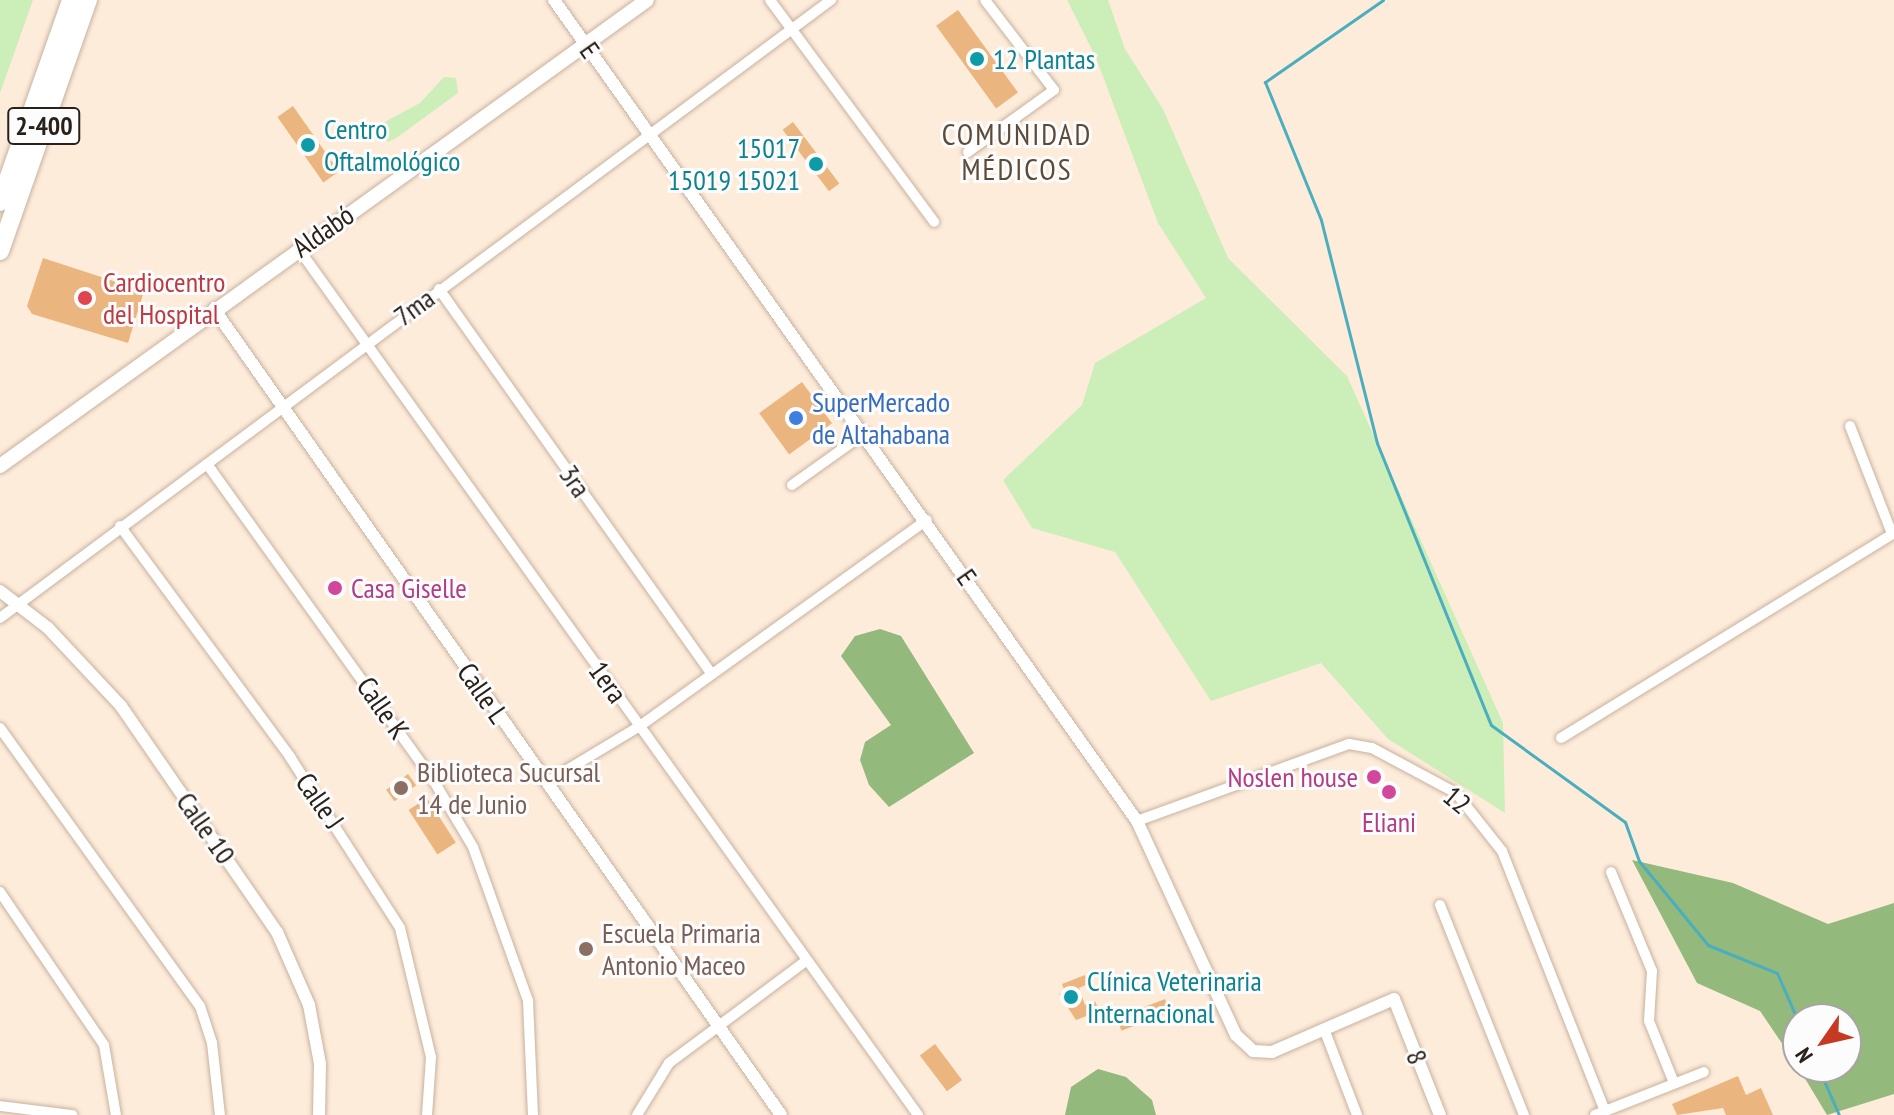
<!DOCTYPE html>
<html>
<head>
<meta charset="utf-8">
<style>
	body { margin:0 }
	#map { position:relative; width:1894px; height:1115px; overflow:hidden; background:#feecdb; font-family:"PT Sans Narrow",sans-serif }
	div>[style] { position:absolute }
	.green>* { inset:0; background:#cceeb8 }
	.forest>* { inset:0; background:#93b97c }
	.stream>* { height:3px; margin:-1.5px; padding:0 1.5px; transform-origin:1.5px; border-radius:1.5px; background:#4baebe }
	.building>* { inset:0; background:#ebb57f; transform-origin:0 0 }
	.roads { filter:drop-shadow(0 0 2px #c7b29e) drop-shadow(0 0 2px #c7b29e) }
	.minor>* { height:10px; margin:-5px; padding:0 5px; transform-origin:5px; border-radius:5px; background:#fff }
	.tertiary>* { height:12px; margin:-6px; padding:0 6px; transform-origin:6px; border-radius:6px; background:#fff }
	.secondary>* { height:14px; margin:-7px; padding:0 7px; transform-origin:7px; border-radius:7px; background:#fff }
	.trunk>* { height:18px; margin:-9px; padding:0 9px; transform-origin:9px; border-radius:9px; background:#fff }
	.dots>* { width:22px; height:22px; translate:-50% -50%; box-sizing:border-box; border:4px solid #fcfcfc; border-radius:50% }
	span { translate:-50% -50%; white-space:nowrap; text-align:center; line-height:1.15; -webkit-text-stroke:6px #fcfcfc; paint-order:stroke }
	.shield-label span { padding:2px 6px; background:#fcfcfc; border:2px solid; border-radius:6px; -webkit-text-stroke-width:0 }
	.shield-label { font-size:26px; color:#292119; font-weight:700 }
	.street-label { font-size:28px; color:#292119 }
	.culture-label { font-size:28px; color:#0d838f }
	.left { translate:0 -50%; text-align:left }
	.right { translate:-100% -50%; text-align:right }
	.health-label { font-size:28px; color:#be3a42 }
	.shop-label { font-size:28px; color:#366cbe }
	.hotel-label { font-size:28px; color:#b23c85 }
	.education-label { font-size:28px; color:#785e54 }
	.neighbourhood-label { font-size:30px; color:#5d4b39; letter-spacing:2px }
	.north { position:absolute; left:1782px; top:1003px; width:80px; height:80px; box-sizing:border-box; background:#fcfcfc; border:2px solid #a8a4a1; border-radius:50%; rotate:236deg; font-size:22px; font-weight:700; line-height:32px; text-align:center; color:#292119 }
	.north::after { content:''; display:block; margin:auto; width:28px; height:36px; background:#c53a20; clip-path:polygon(50% 0,100% 100%,50% 72%,0 100%) }
</style>
</head>
<body>
<div id="map">
	<div class="green">
		<div style="clip-path:polygon(0 0,33px 0,0 93px)"></div>
		<div style="clip-path:polygon(1067px 0,1108px 0,1125px 49px,1163px 109px,1228px 258px,1347px 376px,1503px 723px,1505px 813px,1388px 739px,1321px 663px,1211px 701px,1115px 552px,1032px 528px,1003px 480px,1082px 405px,1095px 363px,1206px 298px,1158px 223px,1096px 58px)"></div>
		<div style="clip-path:polygon(444px 77px,456px 78px,458px 93px,395px 139px,388px 142px,378px 134px,381px 124px,420px 103px)"></div>
	</div>
	<div class="forest">
		<div style="clip-path:polygon(880px 629px,901px 636px,974px 753px,889px 807px,869px 785px,860px 760px,865px 742px,891px 725px,841px 656px,855px 636px)"></div>
		<div style="clip-path:polygon(1632px 860px,1733px 883px,1828px 924px,1894px 903px,1894px 1094px,1827px 1115px,1798px 1067px,1846px 1067px,1846px 1019px,1798px 1019px,1798px 1067px,1760px 1011px,1697px 983px)"></div>
		<div style="clip-path:polygon(1098px 1069px,1126px 1077px,1152px 1100px,1156px 1115px,1065px 1115px,1071px 1087px)"></div>
	</div>
	<div class="stream">
		<div style="left:1383px;top:0;width:144px;rotate:145.2deg"></div>
		<div style="left:1265px;top:82px;width:149px;rotate:67.9deg"></div>
		<div style="left:1321px;top:220px;width:230px;rotate:75.9deg"></div>
		<div style="left:1377px;top:443px;width:304px;rotate:68deg"></div>
		<div style="left:1491px;top:725px;width:165px;rotate:35.9deg"></div>
		<div style="left:1625px;top:822px;width:41px;rotate:70.3deg"></div>
		<div style="left:1639px;top:861px;width:109px;rotate:50.6deg"></div>
		<div style="left:1708px;top:945px;width:74px;rotate:22.1deg"></div>
		<div style="left:1777px;top:973px;width:52px;rotate:66.4deg"></div>
		<div style="left:1818px;top:1067px;width:52px;rotate:66.4deg"></div>
	</div>
	<div class="building">
		<div style="left:958px;top:10px;width:102px;height:27px;rotate:54deg"></div>
		<div style="left:293px;top:106px;width:80px;height:19px;rotate:55deg"></div>
		<div style="left:793px;top:122px;width:77px;height:13px;rotate:53deg"></div>
		<div style="clip-path:polygon(43px 258px,144px 291px,128px 343px,32px 314px,27px 306px)"></div>
		<div style="left:802px;top:382px;width:51px;height:53px;rotate:54deg"></div>
		<div style="left:408px;top:774px;width:14px;height:27px;rotate:54deg"></div>
		<div style="left:427px;top:798px;width:53px;height:22px;rotate:57deg"></div>
		<div style="clip-path:polygon(1085px 975px,1088px 984px,1079px 988px,1085px 1005px,1095px 1001px,1099px 1011px,1076px 1020px,1059px 994px,1065px 992px,1062px 984px)"></div>
		<div style="left:1165px;top:999px;width:14px;height:52px;rotate:69deg"></div>
		<div style="left:935px;top:1044px;width:45px;height:19px;rotate:53deg"></div>
		<div style="clip-path:polygon(1738px 1076px,1746px 1095px,1761px 1088px,1773px 1115px,1726px 1115px,1723px 1108px,1677px 1115px,1672px 1104px)"></div>
	</div>
	<div class="roads">
		<div class="minor">
			<div style="left:770px;top:0;width:276px;rotate:53.5deg"></div>
			<div style="left:968px;top:152px;width:106px;rotate:-35.8deg"></div>
			<div style="left:1054px;top:90px;width:113px;rotate:-127.5deg"></div>
			<div style="left:298px;top:248px;width:1066px;rotate:54.43deg"></div>
			<div style="left:439px;top:289px;width:471px;rotate:54.7deg"></div>
			<div style="left:1850px;top:426px;width:116px;rotate:68.7deg"></div>
			<div style="left:207px;top:464px;width:386px;rotate:54.4deg"></div>
			<div style="left:432px;top:778px;width:80px;rotate:59.3deg"></div>
			<div style="left:473px;top:847px;width:164px;rotate:70.3deg"></div>
			<div style="left:528px;top:1001px;width:114px;rotate:87.5deg"></div>
			<div style="left:792px;top:485px;width:90px;rotate:-35.5deg"></div>
			<div style="left:120px;top:526px;width:287px;rotate:53.6deg"></div>
			<div style="left:290px;top:757px;width:203px;rotate:57.2deg"></div>
			<div style="left:400px;top:928px;width:133px;rotate:76.5deg"></div>
			<div style="left:431px;top:1057px;width:58px;rotate:93.9deg"></div>
			<div style="left:0;top:618px;width:1036px;rotate:-36.64deg"></div>
			<div style="left:0;top:728px;width:342px;rotate:54.3deg"></div>
			<div style="left:200px;top:1006px;width:39px;rotate:72deg"></div>
			<div style="left:212px;top:1043px;width:72px;rotate:83.7deg"></div>
			<div style="left:1561px;top:738px;width:391px;rotate:-31.6deg"></div>
			<div style="left:547px;top:782px;width:109px;rotate:-31.1deg"></div>
			<div style="left:640px;top:726px;width:353px;rotate:-35.7deg"></div>
			<div style="left:1137px;top:821px;width:226px;rotate:-20deg"></div>
			<div style="left:1349px;top:744px;width:23px;rotate:10deg"></div>
			<div style="left:1372px;top:748px;width:95px;rotate:28.2deg"></div>
			<div style="left:1456px;top:793px;width:74px;rotate:51.6deg"></div>
			<div style="left:1502px;top:851px;width:280px;rotate:68.4deg"></div>
			<div style="left:1611px;top:872px;width:107px;rotate:67.5deg"></div>
			<div style="left:1652px;top:971px;width:50px;rotate:93.4deg"></div>
			<div style="left:1649px;top:1021px;width:67px;rotate:68deg"></div>
			<div style="left:0;top:892px;width:185px;rotate:55.8deg"></div>
			<div style="left:104px;top:1045px;width:71px;rotate:80.3deg"></div>
			<div style="left:1440px;top:905px;width:226px;rotate:68.2deg"></div>
			<div style="left:1324px;top:1029px;width:92px;rotate:69deg"></div>
			<div style="left:0;top:1106px;width:73px;rotate:7.1deg"></div>
			<div style="left:637px;top:1115px;width:61px;rotate:-58.4deg"></div>
			<div style="left:669px;top:1063px;width:171px;rotate:-36.7deg"></div>
			<div style="left:1595px;top:1115px;width:117px;rotate:-21.5deg"></div>
		</div>
		<div class="tertiary">
			<div style="left:554px;top:0;width:1007px;rotate:54.62deg"></div>
			<div style="left:1137px;top:821px;width:236px;rotate:65.2deg"></div>
			<div style="left:1236px;top:1035px;width:23px;rotate:43deg"></div>
			<div style="left:1253px;top:1051px;width:19px;rotate:3deg"></div>
			<div style="left:1272px;top:1052px;width:133px;rotate:-23.5deg"></div>
			<div style="left:1394px;top:999px;width:125px;rotate:68.4deg"></div>
			<div style="left:214px;top:309px;width:985px;rotate:54.87deg"></div>
			<div style="left:0;top:591px;width:61px;rotate:37.6deg"></div>
			<div style="left:48px;top:628px;width:107px;rotate:46.9deg"></div>
			<div style="left:121px;top:706px;width:275px;rotate:55.4deg"></div>
			<div style="left:277px;top:932px;width:80px;rotate:66.3deg"></div>
			<div style="left:309px;top:1005px;width:60px;rotate:79.4deg"></div>
			<div style="left:320px;top:1064px;width:51px;rotate:91.1deg"></div>
		</div>
		<div class="secondary">
			<div style="left:0;top:466px;width:797px;rotate:-35.76deg"></div>
		</div>
		<div class="trunk">
			<div style="left:0;top:202px;width:214px;rotate:-70.6deg"></div>
			<div style="left:0;top:251px;width:266px;rotate:-70.7deg"></div>
		</div>
	</div>
	<div class="dots">
		<div style="left:977px;top:59px;background:#0f9aa8"></div>
		<div style="left:308px;top:145px;background:#0f9aa8"></div>
		<div style="left:816px;top:164px;background:#0f9aa8"></div>
		<div style="left:85px;top:298px;background:#e0444e"></div>
		<div style="left:796px;top:418px;background:#3f7fe0"></div>
		<div style="left:335px;top:588px;background:#d1479c"></div>
		<div style="left:1374px;top:777px;background:#d1479c"></div>
		<div style="left:401px;top:788px;background:#8d6e63"></div>
		<div style="left:1389px;top:792px;background:#d1479c"></div>
		<div style="left:586px;top:949px;background:#8d6e63"></div>
		<div style="left:1071px;top:997px;background:#0f9aa8"></div>
	</div>
	<div class="shield-label">
		<span style="left:44px;top:126px">2-400</span>
	</div>
	<div class="street-label">
		<span style="left:590px;top:50px;rotate:55deg">E</span>
		<span style="left:323px;top:231px;rotate:-35deg">Aldabó</span>
		<span style="left:414px;top:307px;rotate:-36deg">7ma</span>
		<span style="left:575px;top:481px;rotate:55deg">3ra</span>
		<span style="left:967px;top:577px;rotate:55deg">E</span>
		<span style="left:608px;top:682px;rotate:54deg">1era</span>
		<span style="left:483px;top:693px;rotate:55deg">Calle L</span>
		<span style="left:383px;top:708px;rotate:55deg">Calle K</span>
		<span style="left:1457px;top:800px;rotate:40deg">12</span>
		<span style="left:320px;top:801px;rotate:55deg">Calle J</span>
		<span style="left:206px;top:828px;rotate:55deg">Calle 10</span>
		<span style="left:1417px;top:1057px;rotate:68deg">8</span>
	</div>
	<div class="culture-label">
		<span class="left" style="left:993px;top:59px">12 Plantas</span>
		<span class="left" style="left:324px;top:145px">Centro<br>Oftalmológico</span>
		<span class="right" style="left:800px;top:164px">15017<br>15019 15021</span>
		<span class="left" style="left:1087px;top:997px">Clínica Veterinaria<br>Internacional</span>
	</div>
	<div class="health-label">
		<span class="left" style="left:103px;top:298px">Cardiocentro<br>del Hospital</span>
	</div>
	<div class="shop-label">
		<span class="left" style="left:812px;top:418px">SuperMercado<br>de Altahabana</span>
	</div>
	<div class="hotel-label">
		<span class="left" style="left:351px;top:588px">Casa Giselle</span>
		<span class="right" style="left:1358px;top:777px">Noslen house</span>
		<span style="left:1389px;top:822px">Eliani</span>
	</div>
	<div class="education-label">
		<span class="left" style="left:417px;top:788px">Biblioteca Sucursal<br>14 de Junio</span>
		<span class="left" style="left:602px;top:949px">Escuela Primaria<br>Antonio Maceo</span>
	</div>
	<div class="neighbourhood-label">
		<span style="left:1017px;top:151px">COMUNIDAD<br>MÉDICOS</span>
	</div>
	<div class="north">N</div>
</div>
</body>
</html>
